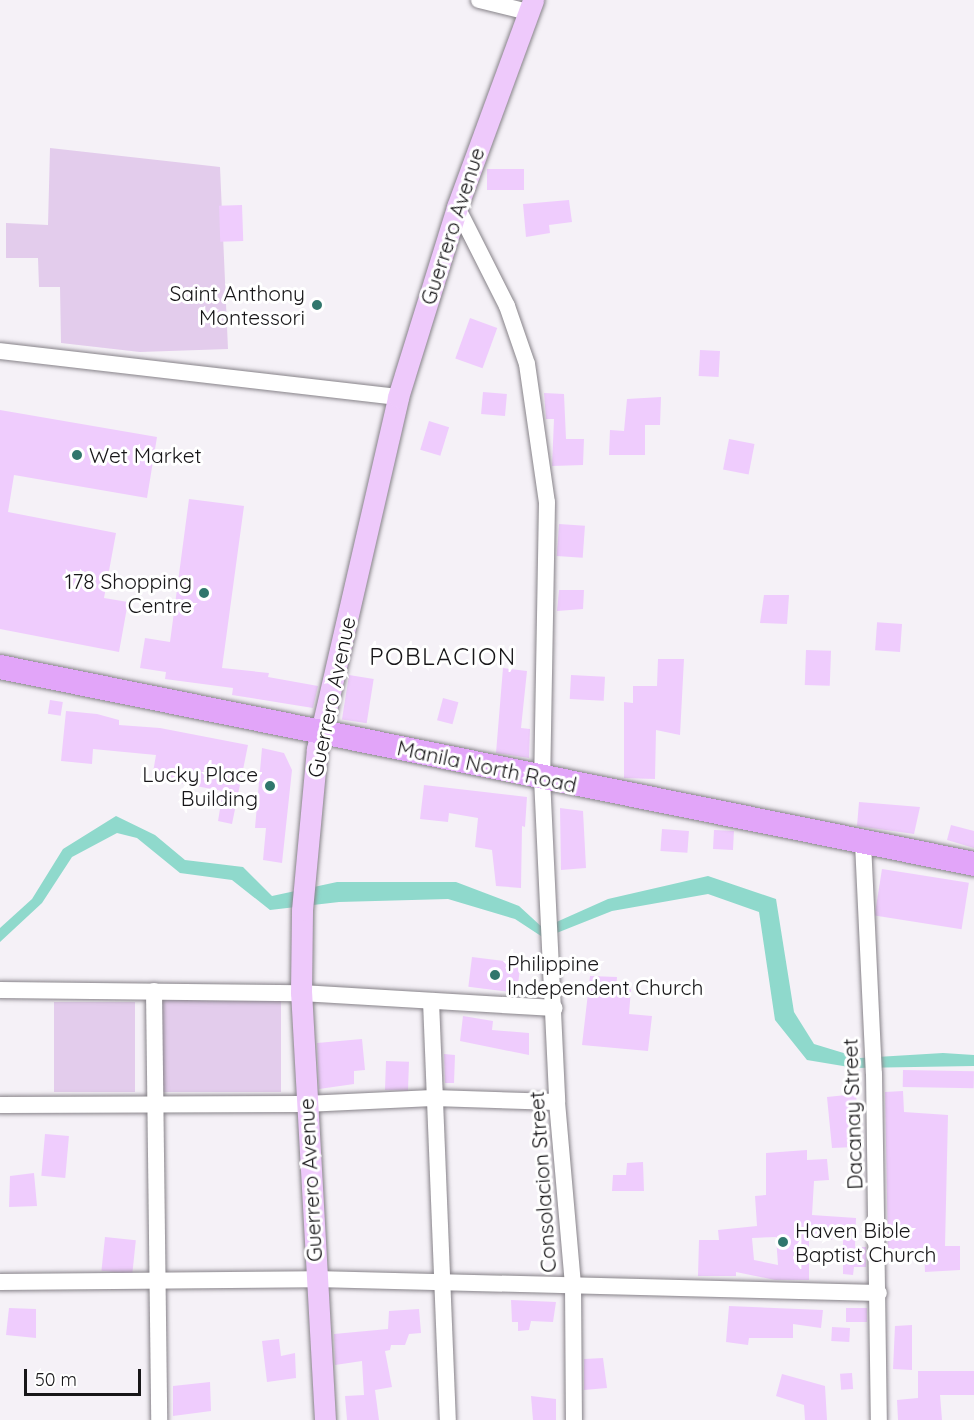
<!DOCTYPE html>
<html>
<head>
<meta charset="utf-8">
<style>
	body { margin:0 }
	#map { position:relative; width:974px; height:1420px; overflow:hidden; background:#f5f1f7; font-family:Quicksand,sans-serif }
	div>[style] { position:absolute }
	.green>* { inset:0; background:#e3ccec; transform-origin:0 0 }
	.water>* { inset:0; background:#8fd9cc }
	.building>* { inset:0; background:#efccfd; transform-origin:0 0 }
	.roads { filter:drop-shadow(0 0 2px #878389) drop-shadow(0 0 2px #878389) }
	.minor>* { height:16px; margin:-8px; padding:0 8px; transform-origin:8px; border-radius:8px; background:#fff }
	.major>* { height:21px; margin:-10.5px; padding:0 10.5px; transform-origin:10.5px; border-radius:10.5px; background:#eec9fb }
	.highway>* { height:24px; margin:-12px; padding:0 12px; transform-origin:12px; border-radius:12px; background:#e2a5f9 }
	.dots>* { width:16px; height:16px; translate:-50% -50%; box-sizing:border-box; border:3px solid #fff; border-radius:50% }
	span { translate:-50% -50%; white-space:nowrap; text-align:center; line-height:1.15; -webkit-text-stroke:6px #fff; paint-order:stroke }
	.street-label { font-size:21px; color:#171618 }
	.poi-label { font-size:21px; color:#171618 }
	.right { translate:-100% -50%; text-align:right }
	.left { translate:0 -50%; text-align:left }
	.quarter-label { font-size:24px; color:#171618; letter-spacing:1.5px }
	.scale { position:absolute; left:24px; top:1369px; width:117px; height:27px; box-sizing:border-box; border:3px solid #171618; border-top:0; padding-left:8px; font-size:18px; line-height:21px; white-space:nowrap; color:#171618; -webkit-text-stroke:4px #fff; paint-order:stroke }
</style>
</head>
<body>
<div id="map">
	<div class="green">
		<div style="clip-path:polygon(50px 148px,220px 167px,228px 349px,140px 352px,61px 343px,60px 287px,39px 287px,38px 258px,6px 258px,6px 223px,48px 225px)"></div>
		<div style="left:156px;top:997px;width:125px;height:95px"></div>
		<div style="left:54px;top:1002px;width:81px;height:90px"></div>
	</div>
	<div class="water">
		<div style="clip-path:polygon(116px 816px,155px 835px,185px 860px,243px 867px,272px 896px,337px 882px,456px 882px,519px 906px,543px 928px,608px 899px,708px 876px,776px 899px,794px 1012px,814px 1044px,860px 1058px,943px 1053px,974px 1055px,974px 1066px,855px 1068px,807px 1060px,775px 1020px,759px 912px,708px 894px,612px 911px,544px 938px,515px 919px,448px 899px,339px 902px,270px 910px,232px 880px,180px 873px,137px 838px,117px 833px,72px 857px,42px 903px,0 942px,0 928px,32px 899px,63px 849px)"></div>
	</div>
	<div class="building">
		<div style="left:487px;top:169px;width:37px;height:21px"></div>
		<div style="clip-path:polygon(569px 200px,572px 222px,549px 225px,550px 233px,526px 237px,523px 204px)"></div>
		<div style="left:242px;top:205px;width:36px;height:23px;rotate:88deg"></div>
		<div style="left:470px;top:318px;width:29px;height:43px;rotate:20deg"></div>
		<div style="left:700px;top:350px;width:20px;height:26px;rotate:3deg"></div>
		<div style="left:483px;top:392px;width:24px;height:22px;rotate:5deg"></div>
		<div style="clip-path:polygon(544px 393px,564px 394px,566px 439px,584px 439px,583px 465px,552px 466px,554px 419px,546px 419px)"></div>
		<div style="clip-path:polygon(661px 397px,660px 425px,645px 425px,645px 455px,609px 455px,610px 430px,624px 431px,627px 399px)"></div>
		<div style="clip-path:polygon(0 410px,157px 437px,147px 498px,14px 475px,8px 512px,116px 533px,104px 598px,128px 602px,119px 652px,0 629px)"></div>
		<div style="left:429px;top:421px;width:21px;height:30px;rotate:17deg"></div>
		<div style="left:729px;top:439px;width:26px;height:31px;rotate:11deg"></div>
		<div style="clip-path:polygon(189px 499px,244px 506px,222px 668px,269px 673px,268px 677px,318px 686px,313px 708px,232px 695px,233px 688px,165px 679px,166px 672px,140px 668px,145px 638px,170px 642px)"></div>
		<div style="left:559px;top:524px;width:26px;height:32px;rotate:4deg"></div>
		<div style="clip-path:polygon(559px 590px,584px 590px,583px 609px,557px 611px)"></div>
		<div style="clip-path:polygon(764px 595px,789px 595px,787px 624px,760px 623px)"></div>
		<div style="left:902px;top:624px;width:28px;height:25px;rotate:94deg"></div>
		<div style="left:806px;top:650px;width:25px;height:35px;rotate:2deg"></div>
		<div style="clip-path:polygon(658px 659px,684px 659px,680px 735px,656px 730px,655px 779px,624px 778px,624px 702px,633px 703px,633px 686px,657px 686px)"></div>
		<div style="clip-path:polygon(503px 668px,527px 671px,521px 728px,530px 729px,529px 758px,496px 753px)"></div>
		<div style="left:349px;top:675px;width:25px;height:45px;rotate:9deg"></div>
		<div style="left:571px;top:675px;width:34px;height:24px;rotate:3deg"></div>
		<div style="left:443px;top:698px;width:16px;height:23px;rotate:15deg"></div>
		<div style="left:50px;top:700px;width:13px;height:14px;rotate:9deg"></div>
		<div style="clip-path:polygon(66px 711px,97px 714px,119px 720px,119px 725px,160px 728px,248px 745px,232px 824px,218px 821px,223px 791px,152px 778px,156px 755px,93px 749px,92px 764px,61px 761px)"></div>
		<div style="clip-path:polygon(262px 748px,284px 753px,292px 770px,282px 863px,263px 860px,266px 828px,255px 828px)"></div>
		<div style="clip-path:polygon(424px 785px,527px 797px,525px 827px,522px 826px,521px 888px,496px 886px,492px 850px,475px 847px,478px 818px,449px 813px,448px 822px,420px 819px)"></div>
		<div style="clip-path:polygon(859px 802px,920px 807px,914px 834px,857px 826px)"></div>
		<div style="clip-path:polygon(560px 808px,583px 811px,586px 868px,561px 870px)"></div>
		<div style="clip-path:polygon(951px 825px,974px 831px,974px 848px,947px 840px)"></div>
		<div style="left:662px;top:829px;width:27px;height:22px;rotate:4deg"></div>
		<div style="left:714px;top:830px;width:20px;height:19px;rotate:3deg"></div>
		<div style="left:882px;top:869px;width:88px;height:47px;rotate:9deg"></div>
		<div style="left:472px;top:957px;width:49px;height:30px;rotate:7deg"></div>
		<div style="clip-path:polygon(590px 976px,617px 977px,616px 988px,631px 989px,629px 1014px,652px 1016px,648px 1051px,582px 1045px)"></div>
		<div style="clip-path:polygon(463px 1016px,493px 1021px,492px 1030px,529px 1033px,529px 1055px,460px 1041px)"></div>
		<div style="clip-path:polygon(362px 1039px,365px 1070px,354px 1071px,354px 1084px,319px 1089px,317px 1043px)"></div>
		<div style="clip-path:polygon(444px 1054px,455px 1055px,454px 1083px,445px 1083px)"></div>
		<div style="left:386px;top:1061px;width:23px;height:29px;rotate:2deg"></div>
		<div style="left:903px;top:1070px;width:71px;height:17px;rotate:1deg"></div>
		<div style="clip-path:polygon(903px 1091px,904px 1112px,948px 1115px,945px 1246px,960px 1246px,960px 1270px,925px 1272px,924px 1249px,888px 1249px,885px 1092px)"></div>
		<div style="clip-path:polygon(856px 1094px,859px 1127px,855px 1128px,855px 1147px,832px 1148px,827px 1097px)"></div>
		<div style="left:45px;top:1134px;width:24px;height:42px;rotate:5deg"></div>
		<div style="clip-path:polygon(evenodd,807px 1150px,807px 1160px,827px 1159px,829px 1180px,814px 1181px,812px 1215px,856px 1218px,855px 1247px,866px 1247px,866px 1267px,854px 1267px,853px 1275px,843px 1274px,843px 1241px,840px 1231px,833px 1231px,832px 1240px,809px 1239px,809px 1280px,775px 1280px,736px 1272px,736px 1276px,698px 1276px,699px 1240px,719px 1240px,718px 1230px,757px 1226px,755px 1196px,766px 1195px,766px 1153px,807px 1150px,776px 1237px,778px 1265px,754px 1260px,752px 1238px,776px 1237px)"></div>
		<div style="clip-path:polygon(643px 1162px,644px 1191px,612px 1191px,613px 1175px,626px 1175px,627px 1163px)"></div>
		<div style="clip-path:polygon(34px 1173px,37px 1206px,9px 1207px,10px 1176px)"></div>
		<div style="left:105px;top:1237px;width:31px;height:34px;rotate:6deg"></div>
		<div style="clip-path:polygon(511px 1300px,556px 1302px,553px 1322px,531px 1321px,529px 1330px,518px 1331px,518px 1322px,512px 1322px)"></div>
		<div style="clip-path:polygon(729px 1306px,823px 1310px,821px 1328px,793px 1324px,793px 1338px,749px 1338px,748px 1345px,726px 1342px)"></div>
		<div style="clip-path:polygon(9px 1308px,36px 1309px,36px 1338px,6px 1335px)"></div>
		<div style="left:867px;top:1308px;width:14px;height:21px;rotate:90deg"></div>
		<div style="clip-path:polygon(419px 1309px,421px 1333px,409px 1334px,405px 1345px,391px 1345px,390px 1350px,385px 1351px,392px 1387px,375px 1390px,379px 1420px,347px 1420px,345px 1396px,364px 1395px,362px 1361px,335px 1365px,334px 1334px,388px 1329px,389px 1311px)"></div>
		<div style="clip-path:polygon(912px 1325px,912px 1370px,893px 1369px,895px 1326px)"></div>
		<div style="left:832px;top:1327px;width:18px;height:14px;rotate:3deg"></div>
		<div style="clip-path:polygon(279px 1339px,281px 1356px,295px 1353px,296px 1378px,267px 1382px,262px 1341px)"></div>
		<div style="clip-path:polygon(603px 1358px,607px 1388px,584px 1390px,584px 1359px)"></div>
		<div style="clip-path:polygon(918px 1371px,974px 1371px,974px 1395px,940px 1395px,942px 1420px,898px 1420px,897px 1400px,918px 1398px)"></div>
		<div style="left:852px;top:1373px;width:16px;height:12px;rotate:86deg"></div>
		<div style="clip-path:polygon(782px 1374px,825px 1386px,827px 1420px,805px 1420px,804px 1405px,776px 1396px)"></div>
		<div style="clip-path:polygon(210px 1382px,211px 1411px,173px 1416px,173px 1386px)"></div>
		<div style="clip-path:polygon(531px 1396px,556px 1399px,556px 1420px,533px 1420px)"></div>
	</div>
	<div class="roads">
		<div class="minor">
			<div style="left:479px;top:0;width:50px;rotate:13.8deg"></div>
			<div style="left:457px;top:207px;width:111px;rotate:63.2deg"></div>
			<div style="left:507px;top:306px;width:61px;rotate:71deg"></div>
			<div style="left:527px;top:364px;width:139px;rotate:81.8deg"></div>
			<div style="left:547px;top:502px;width:276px;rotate:91deg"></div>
			<div style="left:542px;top:778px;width:324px;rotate:87.3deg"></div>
			<div style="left:557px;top:1102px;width:183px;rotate:85deg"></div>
			<div style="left:573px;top:1284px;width:136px;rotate:89.6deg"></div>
			<div style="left:0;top:351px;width:401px;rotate:6.6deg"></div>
			<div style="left:863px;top:843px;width:231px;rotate:87.3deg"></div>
			<div style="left:874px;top:1074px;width:346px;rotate:89.2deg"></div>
			<div style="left:0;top:990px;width:301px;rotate:0.6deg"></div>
			<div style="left:301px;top:993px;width:254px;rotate:3.4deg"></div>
			<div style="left:154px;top:991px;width:429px;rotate:89.3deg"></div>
			<div style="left:431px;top:1001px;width:419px;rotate:87.7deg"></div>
			<div style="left:0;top:1105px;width:305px;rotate:-0.2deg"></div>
			<div style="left:305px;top:1104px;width:128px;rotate:-2.7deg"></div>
			<div style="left:433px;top:1098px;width:124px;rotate:1.8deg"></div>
			<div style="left:0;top:1282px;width:315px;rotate:-0.5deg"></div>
			<div style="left:315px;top:1279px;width:564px;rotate:1.42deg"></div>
		</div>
		<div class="major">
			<div style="left:325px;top:1420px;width:428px;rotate:-93.2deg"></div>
			<div style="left:301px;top:993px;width:83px;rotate:-89.3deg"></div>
			<div style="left:302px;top:910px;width:162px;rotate:-84.7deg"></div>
			<div style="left:317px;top:749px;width:361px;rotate:-77deg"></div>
			<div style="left:398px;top:397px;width:199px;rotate:-72.7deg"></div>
			<div style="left:457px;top:207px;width:221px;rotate:-69.8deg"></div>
		</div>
		<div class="highway">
			<div style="left:0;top:667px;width:994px;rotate:11.43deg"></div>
		</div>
	</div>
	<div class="dots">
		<div style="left:317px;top:305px;background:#30766c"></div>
		<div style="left:77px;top:455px;background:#30766c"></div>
		<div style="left:204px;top:593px;background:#30766c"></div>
		<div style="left:270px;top:786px;background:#30766c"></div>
		<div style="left:495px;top:975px;background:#30766c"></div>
		<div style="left:783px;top:1242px;background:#30766c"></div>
	</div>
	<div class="street-label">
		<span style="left:452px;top:226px;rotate:-72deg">Guerrero Avenue</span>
		<span style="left:331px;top:697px;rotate:-78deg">Guerrero Avenue</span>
		<span style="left:487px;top:766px;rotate:12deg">Manila North Road</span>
		<span style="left:852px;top:1114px;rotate:-92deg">Dacanay Street</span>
		<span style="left:310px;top:1180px;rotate:-93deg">Guerrero Avenue</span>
		<span style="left:542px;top:1182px;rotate:-94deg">Consolacion Street</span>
	</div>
	<div class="poi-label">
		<span class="right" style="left:305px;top:305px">Saint Anthony<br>Montessori</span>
		<span class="left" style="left:89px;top:455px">Wet Market</span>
		<span class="right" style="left:192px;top:593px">178 Shopping<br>Centre</span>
		<span class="right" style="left:258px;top:786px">Lucky Place<br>Building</span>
		<span class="left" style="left:507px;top:975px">Philippine<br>Independent Church</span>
		<span class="left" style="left:795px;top:1242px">Haven Bible<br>Baptist Church</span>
	</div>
	<div class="quarter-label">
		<span style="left:443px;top:657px">POBLACION</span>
	</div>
	<div class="scale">50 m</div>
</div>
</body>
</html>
